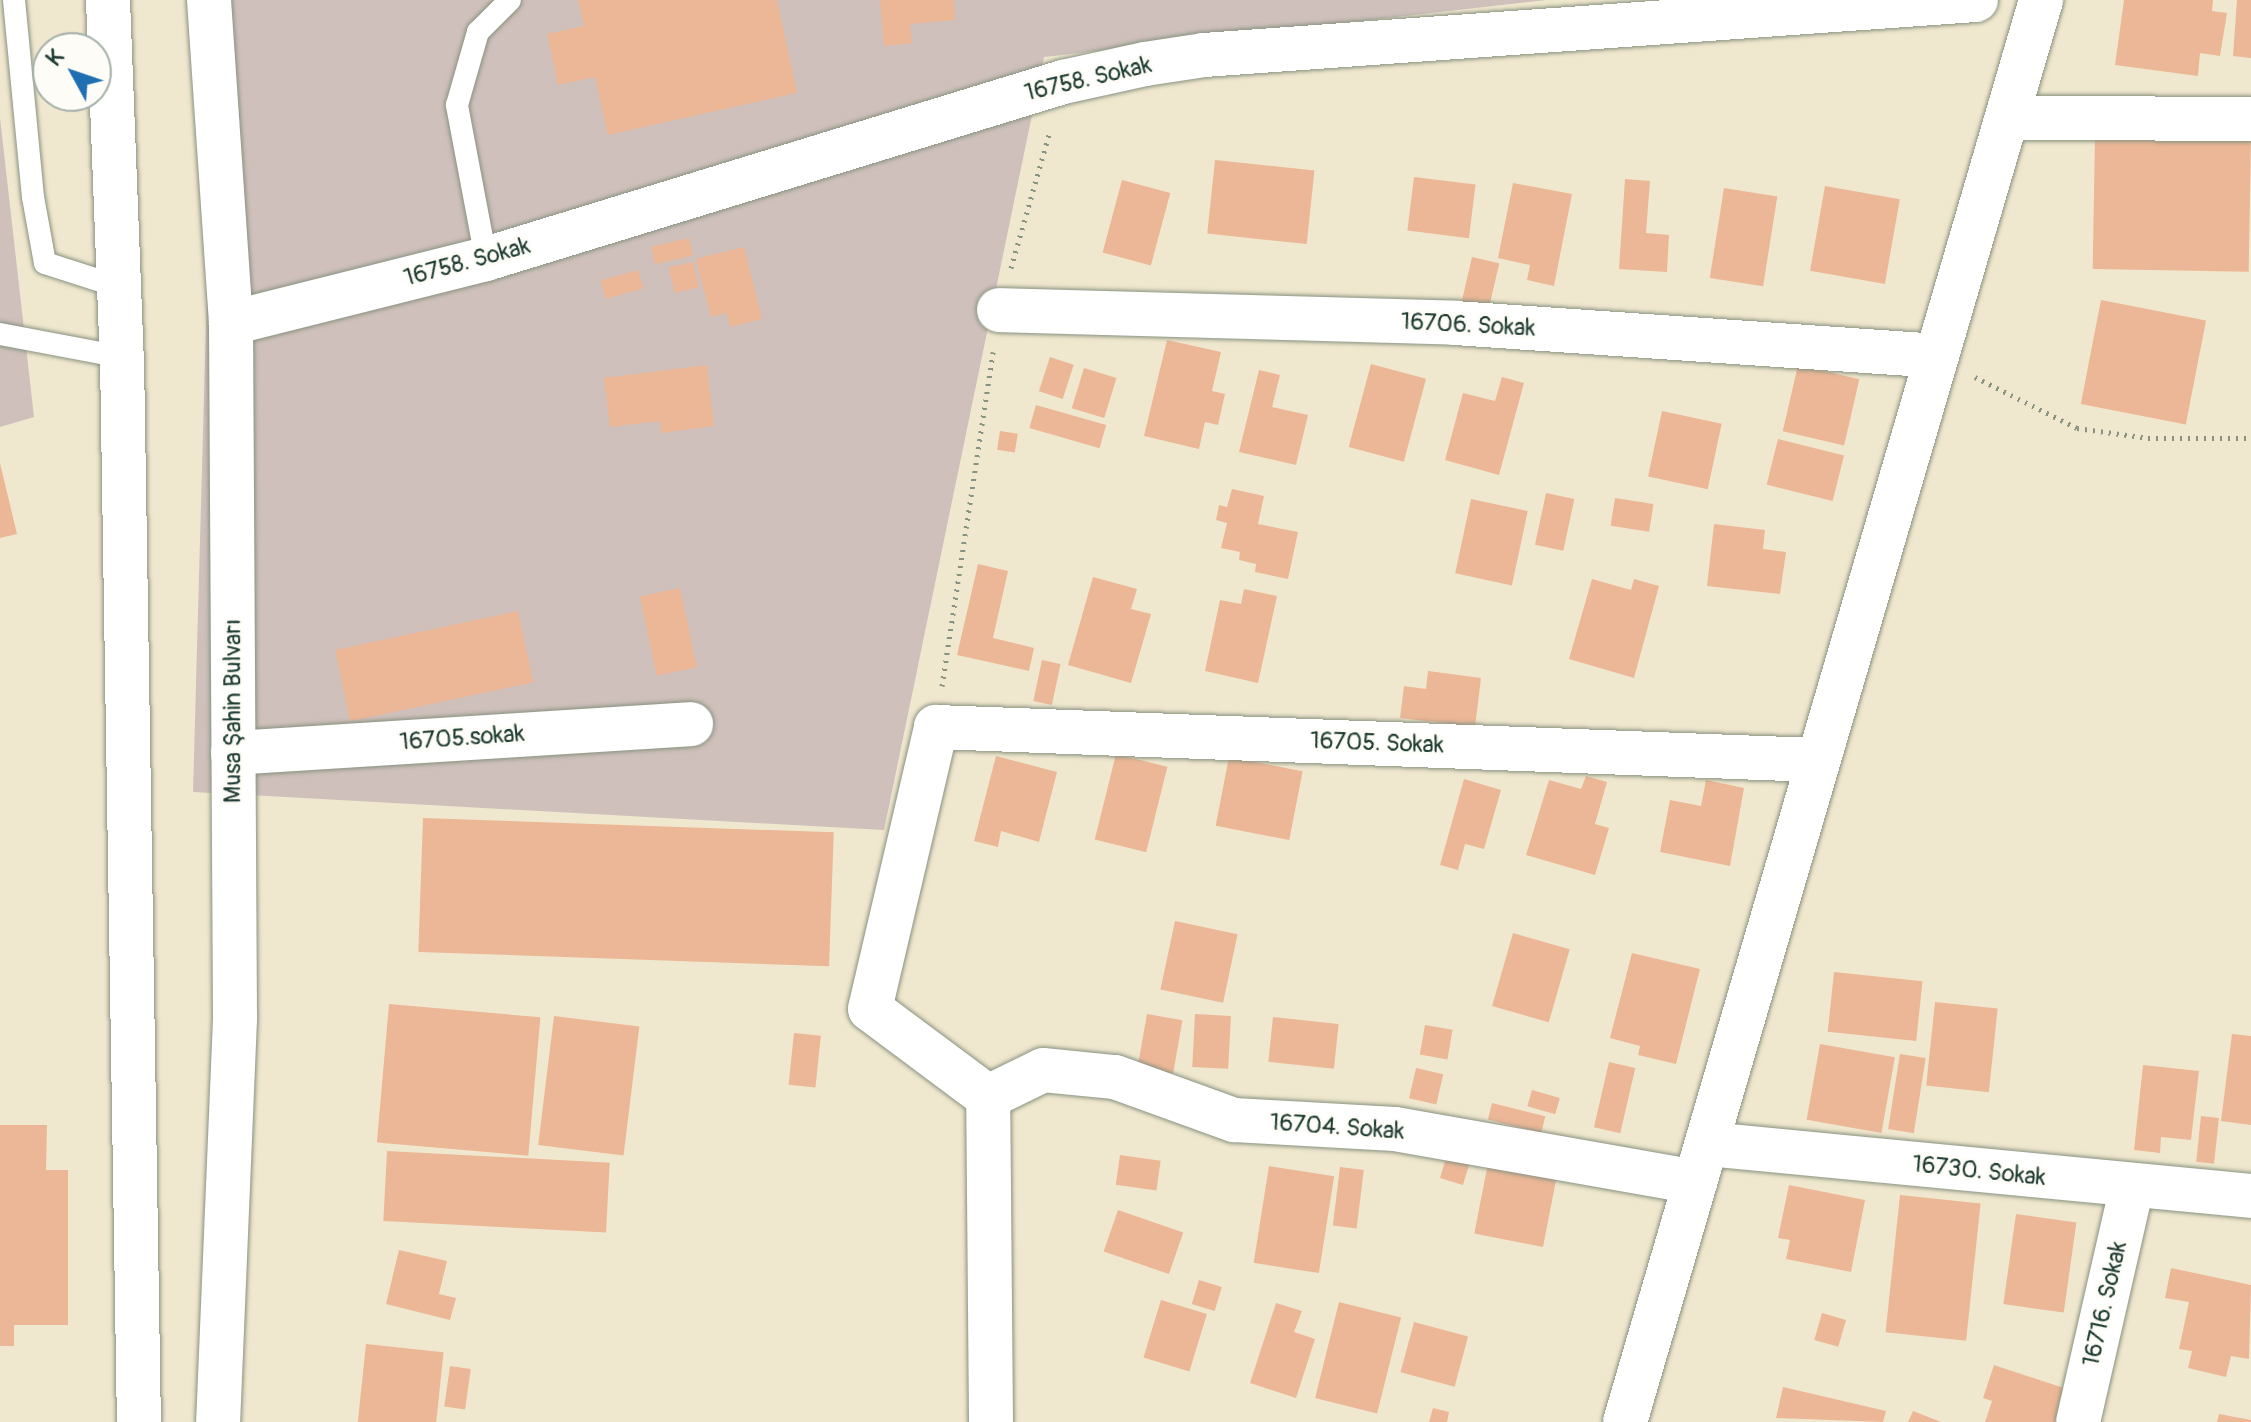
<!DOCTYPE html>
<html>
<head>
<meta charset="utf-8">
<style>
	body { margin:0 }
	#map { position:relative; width:2251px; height:1422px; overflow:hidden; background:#f0e8ce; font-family:Pangolin,sans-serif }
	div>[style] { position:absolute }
	.industrial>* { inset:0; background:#cfc0bb }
	.building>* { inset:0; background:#ecb796; transform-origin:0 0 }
	.path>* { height:5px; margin-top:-2.5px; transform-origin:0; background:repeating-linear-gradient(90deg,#889281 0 2px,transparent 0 8px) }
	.roads { filter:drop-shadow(0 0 2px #889281) drop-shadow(0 0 2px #889281) }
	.service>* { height:22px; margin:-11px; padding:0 11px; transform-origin:11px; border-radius:11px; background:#fff }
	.minor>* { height:44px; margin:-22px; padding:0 22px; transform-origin:22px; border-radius:22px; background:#fff }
	.secondary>* { height:44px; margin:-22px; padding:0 22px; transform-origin:22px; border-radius:22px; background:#fff }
	.trunk>* { height:44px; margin:-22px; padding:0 22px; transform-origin:22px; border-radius:22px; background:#fff }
	span { translate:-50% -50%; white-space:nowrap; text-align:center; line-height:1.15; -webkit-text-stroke:6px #fdfcf7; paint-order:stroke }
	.street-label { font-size:24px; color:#1f3d34 }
	.north { position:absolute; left:32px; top:32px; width:80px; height:80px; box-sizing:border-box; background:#fdfcf7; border:2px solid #a4b0a9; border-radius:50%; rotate:310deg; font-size:22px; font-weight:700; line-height:32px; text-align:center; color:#1f3d34 }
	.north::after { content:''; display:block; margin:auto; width:28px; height:36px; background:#1f6fb2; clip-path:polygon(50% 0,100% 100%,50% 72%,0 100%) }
</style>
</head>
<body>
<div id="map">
	<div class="industrial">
		<div style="clip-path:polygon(215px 0,1546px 0,1044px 57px,884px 830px,193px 792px)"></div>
		<div style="clip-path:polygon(0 118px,34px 417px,0 427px)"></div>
	</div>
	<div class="building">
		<div style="clip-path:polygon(578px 0,777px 0,797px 93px,608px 135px,595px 77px,558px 85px,547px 34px,584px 26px)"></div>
		<div style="clip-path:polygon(880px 0,954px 0,955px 20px,910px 24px,912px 43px,884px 46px)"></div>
		<div style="clip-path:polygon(2124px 0,2213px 0,2212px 11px,2227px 13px,2220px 56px,2200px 53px,2198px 76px,2115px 65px)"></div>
		<div style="clip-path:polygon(2237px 0,2251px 0,2251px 58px,2233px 56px)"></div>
		<div style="left:2095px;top:136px;width:156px;height:133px;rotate:1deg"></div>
		<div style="left:1215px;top:160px;width:100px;height:74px;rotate:6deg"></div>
		<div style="left:1414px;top:177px;width:62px;height:54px;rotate:7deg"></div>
		<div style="clip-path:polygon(1625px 179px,1650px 181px,1646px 233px,1669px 235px,1667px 272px,1619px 269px)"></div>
		<div style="left:1122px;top:180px;width:50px;height:75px;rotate:15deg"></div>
		<div style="clip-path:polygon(1513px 183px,1572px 194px,1554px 286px,1527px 280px,1530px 265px,1498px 258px)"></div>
		<div style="left:1825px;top:186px;width:76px;height:86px;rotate:10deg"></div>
		<div style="left:1724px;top:188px;width:54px;height:91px;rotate:9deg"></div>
		<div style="left:689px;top:238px;width:18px;height:39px;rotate:77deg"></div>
		<div style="clip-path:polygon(744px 247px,762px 319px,730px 327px,727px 313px,711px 317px,696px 259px)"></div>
		<div style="left:1472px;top:257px;width:28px;height:47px;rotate:13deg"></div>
		<div style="left:693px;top:262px;width:26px;height:25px;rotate:77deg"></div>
		<div style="left:638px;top:270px;width:19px;height:39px;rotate:74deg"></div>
		<div style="left:2101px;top:300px;width:107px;height:106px;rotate:11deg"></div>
		<div style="clip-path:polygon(1167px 340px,1221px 352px,1212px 391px,1225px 394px,1218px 425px,1205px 422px,1199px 449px,1144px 436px)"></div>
		<div style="left:1050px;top:357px;width:25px;height:36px;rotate:18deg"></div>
		<div style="left:1371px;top:364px;width:57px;height:86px;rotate:15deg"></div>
		<div style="clip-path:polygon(707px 365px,714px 426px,661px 433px,660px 421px,610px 427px,604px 378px)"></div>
		<div style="left:1798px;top:365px;width:63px;height:68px;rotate:13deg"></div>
		<div style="left:1084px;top:368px;width:34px;height:42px;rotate:17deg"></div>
		<div style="clip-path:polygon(1259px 370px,1280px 375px,1272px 407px,1308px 415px,1296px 465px,1239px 452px)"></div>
		<div style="clip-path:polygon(1502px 377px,1524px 383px,1499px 475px,1445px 460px,1463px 393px,1495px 401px)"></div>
		<div style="left:1036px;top:405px;width:73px;height:24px;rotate:16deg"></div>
		<div style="left:1662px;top:411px;width:61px;height:67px;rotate:12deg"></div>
		<div style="left:1000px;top:431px;width:18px;height:19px;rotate:9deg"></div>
		<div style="left:1778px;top:439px;width:68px;height:47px;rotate:14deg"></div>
		<div style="clip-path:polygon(0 463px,17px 534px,0 538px)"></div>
		<div style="clip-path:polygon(1232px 489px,1264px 496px,1258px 524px,1298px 532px,1288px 579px,1255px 572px,1256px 564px,1239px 560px,1240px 552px,1221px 548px,1227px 523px,1216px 520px,1219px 505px,1227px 507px)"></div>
		<div style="left:1546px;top:493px;width:29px;height:53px;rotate:12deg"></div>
		<div style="left:1615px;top:498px;width:39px;height:28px;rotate:9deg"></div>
		<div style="left:1471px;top:499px;width:58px;height:76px;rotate:12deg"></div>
		<div style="clip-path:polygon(1714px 524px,1765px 530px,1763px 549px,1786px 552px,1780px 594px,1707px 586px)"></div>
		<div style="clip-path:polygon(978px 564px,1008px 571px,993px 638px,1034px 648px,1029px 671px,957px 655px)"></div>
		<div style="clip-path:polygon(1093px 577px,1137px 589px,1131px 609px,1151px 614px,1131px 683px,1068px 665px)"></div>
		<div style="clip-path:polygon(1592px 579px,1631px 590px,1634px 579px,1659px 586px,1634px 678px,1569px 659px)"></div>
		<div style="left:680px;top:588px;width:81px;height:41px;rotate:78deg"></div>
		<div style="clip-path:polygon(1244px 589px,1277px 596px,1258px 683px,1205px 671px,1220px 600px,1241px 604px)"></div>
		<div style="left:518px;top:611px;width:73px;height:187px;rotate:78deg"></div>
		<div style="left:1042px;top:660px;width:19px;height:42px;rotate:12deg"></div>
		<div style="clip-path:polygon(1428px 671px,1481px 678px,1475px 727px,1400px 718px,1404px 686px,1426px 689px)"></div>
		<div style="left:1116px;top:754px;width:53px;height:88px;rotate:14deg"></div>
		<div style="clip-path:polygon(996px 756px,1057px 772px,1039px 842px,1001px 831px,998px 847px,974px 841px)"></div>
		<div style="left:1229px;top:757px;width:75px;height:70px;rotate:11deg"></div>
		<div style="clip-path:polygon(1586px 776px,1607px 782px,1595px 824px,1609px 828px,1595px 875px,1526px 855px,1549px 780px,1581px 789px)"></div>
		<div style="clip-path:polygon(1464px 779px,1501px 790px,1484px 849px,1465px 844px,1458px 870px,1440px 865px)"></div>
		<div style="clip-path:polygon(1706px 780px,1744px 788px,1730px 866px,1660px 852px,1670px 800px,1701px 806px)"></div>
		<div style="left:423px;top:818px;width:411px;height:134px;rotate:2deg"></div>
		<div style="left:1175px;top:921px;width:64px;height:70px;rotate:12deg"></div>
		<div style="left:1513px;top:933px;width:59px;height:76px;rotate:16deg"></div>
		<div style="clip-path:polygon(1632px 953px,1700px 969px,1676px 1064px,1638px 1055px,1640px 1046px,1610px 1038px)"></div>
		<div style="left:1834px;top:972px;width:89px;height:60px;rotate:6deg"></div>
		<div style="left:1935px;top:1002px;width:63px;height:84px;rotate:6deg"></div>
		<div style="left:389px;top:1004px;width:152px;height:139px;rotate:5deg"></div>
		<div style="left:1147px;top:1014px;width:36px;height:54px;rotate:10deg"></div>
		<div style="left:1195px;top:1014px;width:36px;height:53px;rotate:3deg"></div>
		<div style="left:554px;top:1016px;width:86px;height:130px;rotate:7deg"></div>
		<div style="left:1273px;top:1017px;width:66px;height:45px;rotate:6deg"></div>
		<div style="left:1425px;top:1025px;width:28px;height:30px;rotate:10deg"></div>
		<div style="left:794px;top:1033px;width:27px;height:52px;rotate:6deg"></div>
		<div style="clip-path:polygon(2232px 1034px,2251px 1036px,2251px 1125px,2221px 1121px)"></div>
		<div style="left:1820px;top:1044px;width:76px;height:77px;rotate:10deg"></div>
		<div style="left:1900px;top:1054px;width:26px;height:76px;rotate:9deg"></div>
		<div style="left:1609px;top:1062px;width:27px;height:67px;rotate:13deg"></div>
		<div style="clip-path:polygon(2143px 1065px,2199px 1071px,2191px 1140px,2161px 1137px,2160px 1153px,2134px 1150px)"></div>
		<div style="left:1416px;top:1068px;width:28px;height:31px;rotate:13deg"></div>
		<div style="left:1532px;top:1090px;width:29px;height:17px;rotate:16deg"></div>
		<div style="left:1492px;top:1103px;width:55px;height:17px;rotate:14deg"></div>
		<div style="left:2201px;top:1116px;width:18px;height:46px;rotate:6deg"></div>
		<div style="clip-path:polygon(0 1125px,47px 1125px,46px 1170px,68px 1170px,68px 1325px,14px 1325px,14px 1346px,0 1346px)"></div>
		<div style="left:387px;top:1151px;width:223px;height:70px;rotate:3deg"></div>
		<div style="left:1120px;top:1155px;width:41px;height:30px;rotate:8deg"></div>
		<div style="left:1447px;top:1155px;width:24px;height:24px;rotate:17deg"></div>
		<div style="left:1489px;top:1158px;width:70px;height:77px;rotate:11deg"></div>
		<div style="left:1269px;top:1166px;width:66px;height:98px;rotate:9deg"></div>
		<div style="left:1340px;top:1167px;width:24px;height:59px;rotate:7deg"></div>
		<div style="clip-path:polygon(1789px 1185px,1865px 1200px,1851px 1272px,1786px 1259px,1790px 1240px,1778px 1238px)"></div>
		<div style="left:1900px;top:1195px;width:81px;height:138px;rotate:6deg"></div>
		<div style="left:1118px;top:1210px;width:69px;height:44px;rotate:19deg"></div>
		<div style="left:2016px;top:1214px;width:61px;height:91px;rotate:8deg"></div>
		<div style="clip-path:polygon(399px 1250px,447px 1261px,439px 1294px,456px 1298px,450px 1320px,386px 1304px)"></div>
		<div style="clip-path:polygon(2171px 1268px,2251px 1285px,2249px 1359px,2231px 1356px,2226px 1377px,2188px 1368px,2192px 1351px,2179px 1349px,2189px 1302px,2165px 1298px)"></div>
		<div style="left:1199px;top:1280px;width:24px;height:25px;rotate:17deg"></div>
		<div style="left:1161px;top:1300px;width:48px;height:60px;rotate:17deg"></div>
		<div style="left:1339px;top:1302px;width:64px;height:99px;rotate:14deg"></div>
		<div style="clip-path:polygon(1276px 1303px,1302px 1311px,1294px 1332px,1315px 1339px,1296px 1398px,1250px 1383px)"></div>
		<div style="left:1822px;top:1313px;width:25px;height:28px;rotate:16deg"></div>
		<div style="left:1414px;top:1322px;width:56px;height:52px;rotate:15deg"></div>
		<div style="left:366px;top:1344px;width:78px;height:79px;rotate:6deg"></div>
		<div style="clip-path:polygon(1994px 1365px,2070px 1390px,2059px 1422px,1985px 1422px,1992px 1401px,1983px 1398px)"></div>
		<div style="left:450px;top:1366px;width:21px;height:41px;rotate:8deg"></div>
		<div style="clip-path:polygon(1783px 1387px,1886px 1411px,1883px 1422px,1776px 1418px)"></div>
		<div style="clip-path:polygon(1433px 1408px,1449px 1412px,1447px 1422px,1429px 1422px)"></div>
		<div style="clip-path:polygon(1913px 1411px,1941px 1422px,1908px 1422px)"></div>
		<div style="clip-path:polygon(2219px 1414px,2251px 1420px,2251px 1422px,2217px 1422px)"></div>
	</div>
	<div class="path">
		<div style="left:1011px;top:268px;width:142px;rotate:-74.1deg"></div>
		<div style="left:1975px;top:377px;width:114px;rotate:26.6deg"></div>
		<div style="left:2077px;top:428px;width:72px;rotate:8deg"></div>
		<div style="left:2148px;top:438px;width:103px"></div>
		<div style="left:942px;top:686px;width:338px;rotate:-81.3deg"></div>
	</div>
	<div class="roads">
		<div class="service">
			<div style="left:14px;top:0;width:198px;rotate:84.5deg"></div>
			<div style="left:33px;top:197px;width:67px;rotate:79.7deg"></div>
			<div style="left:45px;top:263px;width:75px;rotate:17.9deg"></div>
			<div style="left:486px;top:259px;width:157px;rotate:-100.7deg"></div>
			<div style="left:457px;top:105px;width:76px;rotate:-74deg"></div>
			<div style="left:478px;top:32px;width:45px;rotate:-45deg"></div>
			<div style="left:0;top:334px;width:124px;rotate:10.7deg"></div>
		</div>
		<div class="minor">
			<div style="left:2010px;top:118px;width:241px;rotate:0.2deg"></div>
			<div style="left:999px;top:310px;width:456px;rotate:1.6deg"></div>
			<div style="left:1455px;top:323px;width:481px;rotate:3.9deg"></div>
			<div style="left:231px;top:323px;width:263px;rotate:-14.1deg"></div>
			<div style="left:486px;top:259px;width:604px;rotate:-17.05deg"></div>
			<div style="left:1063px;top:82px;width:84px;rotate:-12.4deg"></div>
			<div style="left:1145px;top:64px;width:60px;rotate:-8.7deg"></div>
			<div style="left:1204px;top:55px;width:774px;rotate:-4.08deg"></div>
			<div style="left:233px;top:753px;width:459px;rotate:-3.6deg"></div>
			<div style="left:988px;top:1097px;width:61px;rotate:-26.1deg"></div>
			<div style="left:1043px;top:1070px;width:72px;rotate:5.6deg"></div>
			<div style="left:1115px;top:1077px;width:127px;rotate:19.9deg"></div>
			<div style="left:1234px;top:1120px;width:161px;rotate:3.2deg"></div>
			<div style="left:1395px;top:1129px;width:305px;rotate:10deg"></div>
			<div style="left:1708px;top:1144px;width:545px;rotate:5.47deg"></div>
			<div style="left:991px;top:1422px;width:325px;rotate:-90.5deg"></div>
			<div style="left:988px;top:1097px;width:147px;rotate:-143.3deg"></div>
			<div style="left:870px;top:1009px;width:290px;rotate:-76.8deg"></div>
			<div style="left:936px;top:727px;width:882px;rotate:2.15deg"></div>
			<div style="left:2078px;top:1422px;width:241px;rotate:-77.1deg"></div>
		</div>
		<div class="secondary">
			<div style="left:1625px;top:1422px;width:1482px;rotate:-73.69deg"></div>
		</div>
		<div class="trunk">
			<div style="left:108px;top:0;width:357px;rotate:87.8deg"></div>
			<div style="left:122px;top:357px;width:1065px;rotate:89.09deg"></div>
			<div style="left:209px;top:0;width:324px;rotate:86.1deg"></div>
			<div style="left:231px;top:323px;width:696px;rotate:89.67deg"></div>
			<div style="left:235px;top:1019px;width:403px;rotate:92.4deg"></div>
		</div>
	</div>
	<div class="street-label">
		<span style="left:1088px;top:79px;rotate:-13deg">16758. Sokak</span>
		<span style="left:467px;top:262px;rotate:-15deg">16758. Sokak</span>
		<span style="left:1468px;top:325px;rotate:3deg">16706. Sokak</span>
		<span style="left:233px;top:711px;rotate:-90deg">Musa Şahin Bulvarı</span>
		<span style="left:462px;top:738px;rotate:-4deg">16705.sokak</span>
		<span style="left:1377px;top:743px;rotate:2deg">16705. Sokak</span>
		<span style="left:1337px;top:1127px;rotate:4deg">16704. Sokak</span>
		<span style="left:1979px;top:1171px;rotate:6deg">16730. Sokak</span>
		<span style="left:2105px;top:1304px;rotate:-77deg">16716. Sokak</span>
	</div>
	<div class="north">K</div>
</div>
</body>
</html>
